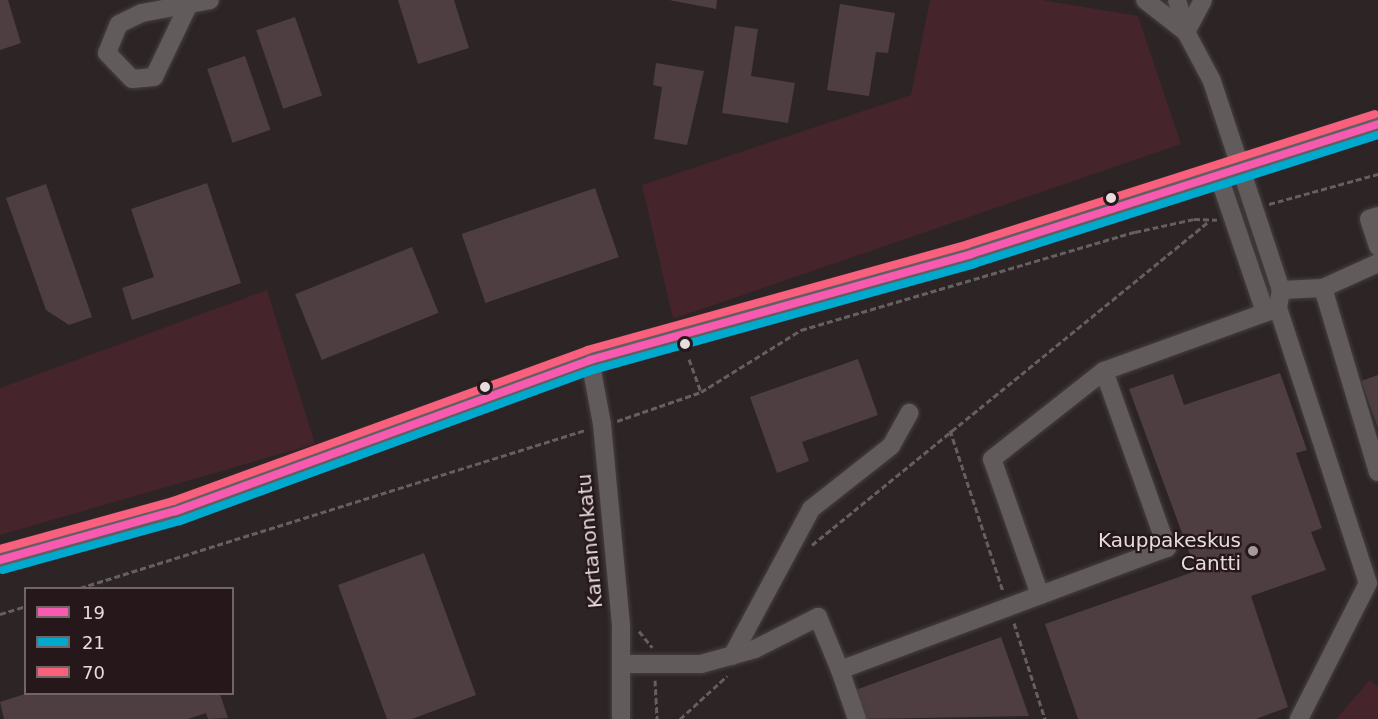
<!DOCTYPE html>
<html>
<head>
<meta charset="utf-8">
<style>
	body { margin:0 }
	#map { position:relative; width:1378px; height:719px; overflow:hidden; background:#2c2425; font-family:"DejaVu Sans",sans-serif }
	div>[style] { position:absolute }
	.green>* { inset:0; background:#45242b }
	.building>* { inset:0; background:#4e3e41; transform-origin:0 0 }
	.path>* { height:3px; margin-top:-1.5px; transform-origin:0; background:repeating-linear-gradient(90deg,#655f60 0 6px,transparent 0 9px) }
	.roads { filter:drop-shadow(0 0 2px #463f40) drop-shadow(0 0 2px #463f40) }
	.minor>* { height:18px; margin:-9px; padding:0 9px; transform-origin:9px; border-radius:9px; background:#625b5c }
	.major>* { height:22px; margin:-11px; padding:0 11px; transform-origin:11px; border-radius:11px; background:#5f5f61 }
	.bus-1>* { height:8px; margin:-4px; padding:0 4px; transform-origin:4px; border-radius:4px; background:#f75aaf }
	.bus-2>* { height:8px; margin:-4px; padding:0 4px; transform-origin:4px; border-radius:4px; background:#00a9ce }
	.bus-3>* { height:8px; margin:-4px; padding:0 4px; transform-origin:4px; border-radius:4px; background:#f8607d }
	.dots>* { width:16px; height:16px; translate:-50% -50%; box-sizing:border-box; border:3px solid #25171a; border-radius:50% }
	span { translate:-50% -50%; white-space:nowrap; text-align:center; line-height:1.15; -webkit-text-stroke:4.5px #25171a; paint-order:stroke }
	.poi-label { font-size:20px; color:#e6dbdd }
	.right { translate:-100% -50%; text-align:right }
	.street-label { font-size:20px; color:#e6dbdd }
	.legend { position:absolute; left:24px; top:587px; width:210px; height:108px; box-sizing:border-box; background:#25171a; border:2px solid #726568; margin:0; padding:8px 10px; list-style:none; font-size:18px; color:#e6dbdd }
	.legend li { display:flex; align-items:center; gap:12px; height:30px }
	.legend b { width:30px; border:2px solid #726568 }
</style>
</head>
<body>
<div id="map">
	<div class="green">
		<div style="clip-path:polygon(930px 0,1042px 0,1138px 16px,1181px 144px,673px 319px,642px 185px,911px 95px)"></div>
		<div style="clip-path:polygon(267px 290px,315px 444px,0 535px,0 388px)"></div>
		<div style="clip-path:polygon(1370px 680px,1378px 686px,1378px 719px,1336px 719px)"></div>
	</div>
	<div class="building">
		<div style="clip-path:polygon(0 0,8px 0,21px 43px,0 50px)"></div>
		<div style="clip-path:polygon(398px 0,454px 0,469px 48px,418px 64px)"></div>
		<div style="clip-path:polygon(669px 0,717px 0,716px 9px)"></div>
		<div style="clip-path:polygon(840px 4px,895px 13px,888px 53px,876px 52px,869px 96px,827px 90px)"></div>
		<div style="left:295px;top:17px;width:83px;height:41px;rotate:71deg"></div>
		<div style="clip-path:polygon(735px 26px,758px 29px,751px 76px,795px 83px,788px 123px,722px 113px)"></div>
		<div style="left:245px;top:56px;width:78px;height:40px;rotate:71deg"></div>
		<div style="clip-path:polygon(656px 63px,704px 71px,687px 145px,654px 139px,662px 87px,653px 85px)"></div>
		<div style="clip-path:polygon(207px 183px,241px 283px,132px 320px,122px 288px,154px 277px,131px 209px)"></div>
		<div style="clip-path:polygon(46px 184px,92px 317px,69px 325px,46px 310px,6px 198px)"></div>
		<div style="left:595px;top:188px;width:73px;height:141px;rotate:71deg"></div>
		<div style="left:412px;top:247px;width:71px;height:126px;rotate:68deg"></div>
		<div style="clip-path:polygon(858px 359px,878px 415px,802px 442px,809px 461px,777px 473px,750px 397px)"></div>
		<div style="clip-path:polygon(1280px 373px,1307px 450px,1296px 453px,1322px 528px,1311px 532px,1326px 570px,1251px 596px,1288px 707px,1256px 719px,1078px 719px,1045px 624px,1196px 571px,1129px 389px,1173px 374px,1184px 405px)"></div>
		<div style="clip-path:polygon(1378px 375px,1378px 428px,1361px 381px)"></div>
		<div style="clip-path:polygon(424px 553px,476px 695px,412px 719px,387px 719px,338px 585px)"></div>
		<div style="clip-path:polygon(1001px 637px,1029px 716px,860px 719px,850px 692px)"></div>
		<div style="clip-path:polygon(25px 694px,220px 694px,228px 718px,208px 719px,206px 713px,188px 719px,4px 719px,0 702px)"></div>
	</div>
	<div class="path">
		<div style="left:1269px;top:204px;width:113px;rotate:-15.4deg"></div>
		<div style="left:689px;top:359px;width:35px;rotate:70deg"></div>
		<div style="left:617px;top:421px;width:89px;rotate:-19deg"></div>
		<div style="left:701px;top:392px;width:118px;rotate:-31.8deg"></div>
		<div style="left:801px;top:330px;width:348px;rotate:-16.4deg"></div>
		<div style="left:1135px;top:232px;width:60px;rotate:-12.4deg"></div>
		<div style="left:1194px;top:219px;width:23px;rotate:2deg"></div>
		<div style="left:950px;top:430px;width:169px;rotate:71.8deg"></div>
		<div style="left:812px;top:545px;width:511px;rotate:-39.2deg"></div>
		<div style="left:80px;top:588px;width:529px;rotate:-17.37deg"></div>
		<div style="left:0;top:614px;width:27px;rotate:-17deg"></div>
		<div style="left:1014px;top:623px;width:101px;rotate:72.1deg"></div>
		<div style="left:639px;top:631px;width:21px;rotate:51deg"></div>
		<div style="left:655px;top:680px;width:39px;rotate:87deg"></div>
		<div style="left:680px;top:719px;width:64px;rotate:-42.5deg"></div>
	</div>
	<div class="roads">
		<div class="minor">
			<div style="left:1177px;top:0;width:33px;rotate:74deg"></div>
			<div style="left:187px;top:8px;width:76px;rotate:115.6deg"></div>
			<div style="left:154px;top:77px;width:22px;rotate:175deg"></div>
			<div style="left:132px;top:79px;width:36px;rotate:-134deg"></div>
			<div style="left:107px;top:53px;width:31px;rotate:-68deg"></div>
			<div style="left:119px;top:24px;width:25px;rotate:-26deg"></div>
			<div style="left:142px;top:13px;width:69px;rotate:-10.8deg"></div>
			<div style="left:1186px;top:32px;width:36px;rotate:-62deg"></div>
			<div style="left:1218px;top:174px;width:146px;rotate:71.2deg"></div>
			<div style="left:1378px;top:216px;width:9px;rotate:162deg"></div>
			<div style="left:1369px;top:219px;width:29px;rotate:72deg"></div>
			<div style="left:1323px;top:288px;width:192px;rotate:73.4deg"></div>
			<div style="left:1281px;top:290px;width:42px;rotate:-2.7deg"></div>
			<div style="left:1323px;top:288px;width:60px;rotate:-24.4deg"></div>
			<div style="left:1278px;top:308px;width:289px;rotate:71.9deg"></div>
			<div style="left:1368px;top:583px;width:153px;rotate:116.9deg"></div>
			<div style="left:590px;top:360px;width:65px;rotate:79.4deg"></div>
			<div style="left:602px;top:424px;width:203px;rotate:84.6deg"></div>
			<div style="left:621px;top:626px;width:93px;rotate:90deg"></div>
			<div style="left:1040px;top:595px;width:144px;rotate:-109.4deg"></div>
			<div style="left:992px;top:459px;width:142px;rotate:-38.2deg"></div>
			<div style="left:732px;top:656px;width:167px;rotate:-61.7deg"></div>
			<div style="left:811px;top:509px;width:102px;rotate:-38.2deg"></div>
			<div style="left:891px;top:446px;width:38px;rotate:-61deg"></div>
			<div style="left:623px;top:664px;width:78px"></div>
			<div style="left:701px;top:664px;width:56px;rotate:-15.5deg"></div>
			<div style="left:755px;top:649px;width:71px;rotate:-26.9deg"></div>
			<div style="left:818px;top:617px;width:57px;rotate:67.5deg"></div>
			<div style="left:840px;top:670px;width:349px;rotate:-20.5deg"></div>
			<div style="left:1167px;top:548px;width:188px;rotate:-109.6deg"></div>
			<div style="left:1104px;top:371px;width:185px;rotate:-19.9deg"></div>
			<div style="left:1278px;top:308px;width:18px;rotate:-81deg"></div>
			<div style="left:1281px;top:290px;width:220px;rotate:-108.3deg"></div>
			<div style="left:1212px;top:81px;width:55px;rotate:-118deg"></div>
			<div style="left:1186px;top:32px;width:52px;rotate:-142deg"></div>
			<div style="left:840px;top:670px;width:52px;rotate:70.9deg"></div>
		</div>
		<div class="major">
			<div style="left:0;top:560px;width:183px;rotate:-15.6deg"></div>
			<div style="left:176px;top:511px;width:441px;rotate:-20deg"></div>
			<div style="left:590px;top:360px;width:395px;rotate:-15.5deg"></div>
			<div style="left:971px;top:254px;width:427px;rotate:-17.7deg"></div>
		</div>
	</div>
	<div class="bus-1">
		<div style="left:0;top:560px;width:183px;rotate:-15.6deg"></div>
		<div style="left:176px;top:511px;width:441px;rotate:-20deg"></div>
		<div style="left:590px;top:360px;width:395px;rotate:-15.5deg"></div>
		<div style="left:971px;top:254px;width:427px;rotate:-17.7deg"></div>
	</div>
	<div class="bus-2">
		<div style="left:3px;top:570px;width:184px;rotate:-15.5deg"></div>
		<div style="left:180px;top:521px;width:440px;rotate:-20.1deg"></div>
		<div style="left:593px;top:370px;width:395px;rotate:-15.5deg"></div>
		<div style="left:974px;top:264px;width:424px;rotate:-17.7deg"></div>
	</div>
	<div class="bus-3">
		<div style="left:0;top:549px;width:180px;rotate:-15.5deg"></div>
		<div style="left:173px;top:501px;width:441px;rotate:-20deg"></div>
		<div style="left:587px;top:350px;width:395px;rotate:-15.5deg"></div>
		<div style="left:968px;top:244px;width:427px;rotate:-17.7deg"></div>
	</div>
	<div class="dots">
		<div style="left:1111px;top:198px;background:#e6dbdd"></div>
		<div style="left:685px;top:344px;background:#e6dbdd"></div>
		<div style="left:485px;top:387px;background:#e6dbdd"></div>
		<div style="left:1253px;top:551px;background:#a59b9d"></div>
	</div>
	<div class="poi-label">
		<span class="right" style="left:1241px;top:552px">Kauppakeskus<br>Cantti</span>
	</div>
	<div class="street-label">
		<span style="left:590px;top:541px;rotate:-95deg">Kartanonkatu</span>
	</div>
	<ul class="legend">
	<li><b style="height:8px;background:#f75aaf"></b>19</li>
	<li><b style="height:8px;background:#00a9ce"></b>21</li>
	<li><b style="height:8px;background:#f8607d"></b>70</li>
	</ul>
</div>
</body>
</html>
